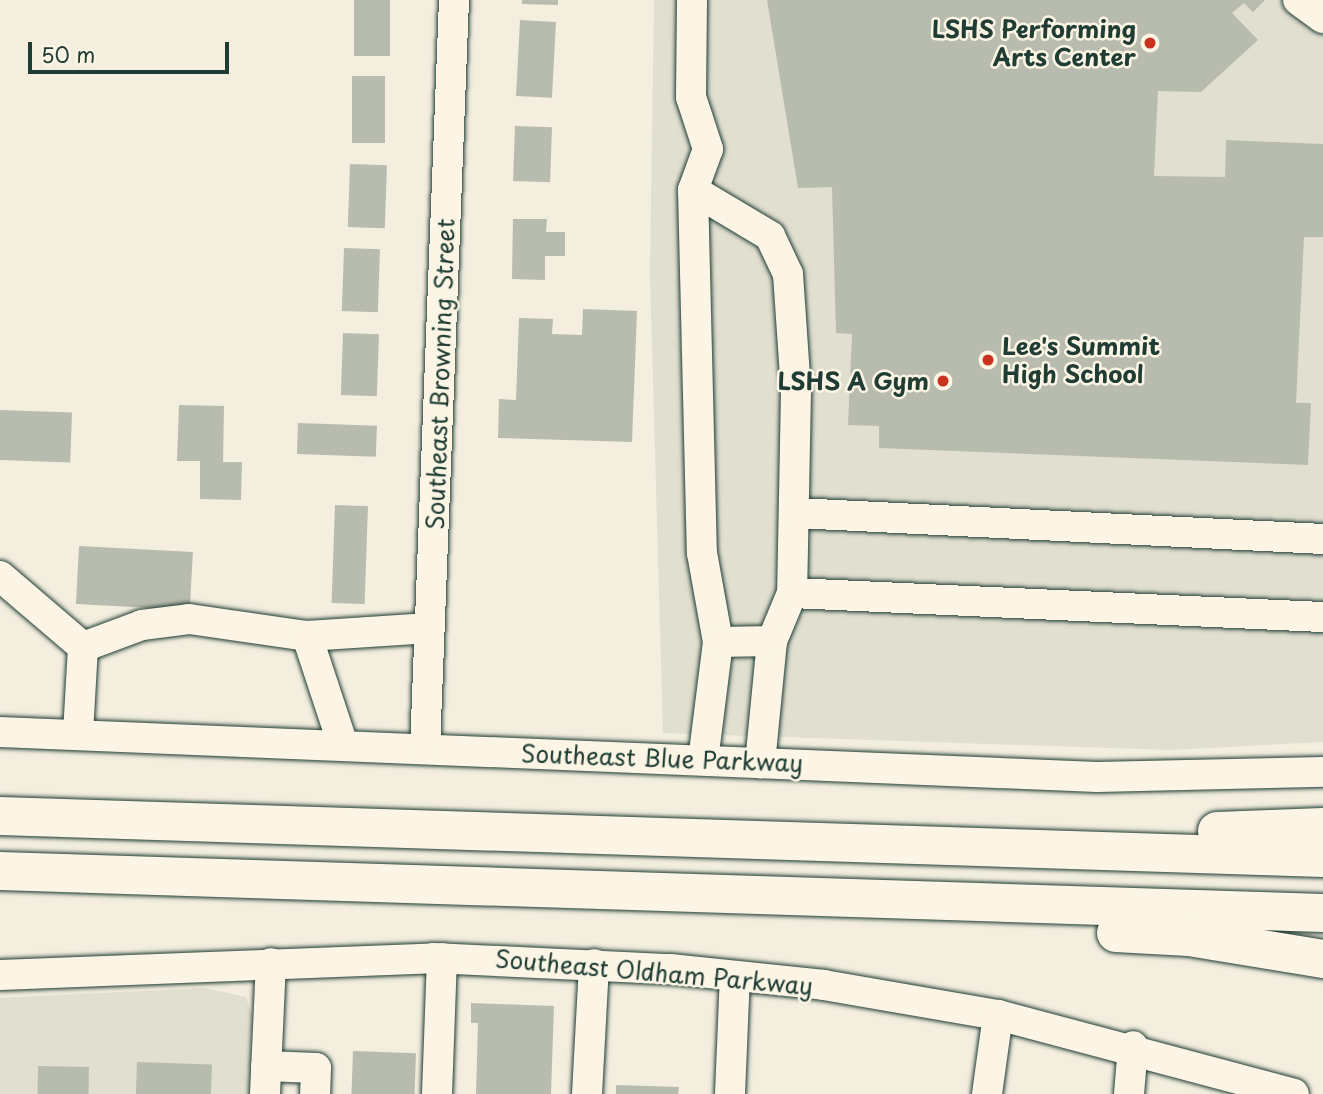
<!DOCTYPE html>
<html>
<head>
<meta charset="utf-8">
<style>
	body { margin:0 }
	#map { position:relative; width:1323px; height:1094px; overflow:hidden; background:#f3eede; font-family:"Playpen Sans",sans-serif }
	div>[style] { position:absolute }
	.built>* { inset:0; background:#e1dfd0 }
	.building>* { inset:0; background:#b8bcae; transform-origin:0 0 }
	.roads { filter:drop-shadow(0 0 2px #1f3d34) drop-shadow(0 0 2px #1f3d34) }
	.minor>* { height:30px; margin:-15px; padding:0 15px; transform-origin:15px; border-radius:15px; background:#fcf5e5 }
	.highway>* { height:38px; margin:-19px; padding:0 19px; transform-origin:19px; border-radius:19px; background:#fcf5e5 }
	.dots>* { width:19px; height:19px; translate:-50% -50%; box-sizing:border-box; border:4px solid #fcf5e5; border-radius:50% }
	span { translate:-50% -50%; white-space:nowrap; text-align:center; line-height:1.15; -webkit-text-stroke:5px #fcf5e5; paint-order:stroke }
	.poi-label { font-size:24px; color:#1f3d34; font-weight:700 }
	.right { translate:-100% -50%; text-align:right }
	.left { translate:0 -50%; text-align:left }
	.street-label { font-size:24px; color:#1f3d34 }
	.scale { position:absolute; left:28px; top:42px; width:201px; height:32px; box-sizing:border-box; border:4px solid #1f3d34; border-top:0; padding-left:9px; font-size:21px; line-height:24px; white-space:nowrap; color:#1f3d34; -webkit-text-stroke:5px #fcf5e5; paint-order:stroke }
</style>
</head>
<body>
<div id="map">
	<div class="built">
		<div style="clip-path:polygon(654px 0,1323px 0,1323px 742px,1170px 750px,663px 733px,650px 275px)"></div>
		<div style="clip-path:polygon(205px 988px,246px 997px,252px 1015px,249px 1094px,0 1094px,0 998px)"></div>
	</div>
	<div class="building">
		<div style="left:354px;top:0;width:36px;height:56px"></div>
		<div style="clip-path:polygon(522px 0,558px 0,558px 5px,522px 4px)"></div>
		<div style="clip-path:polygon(767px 0,1265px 0,1253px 12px,1244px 3px,1232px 13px,1258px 40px,1201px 92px,1158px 91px,1154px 176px,1225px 177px,1226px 140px,1323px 144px,1323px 237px,1304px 237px,1296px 403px,1311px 403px,1308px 465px,879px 448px,879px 426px,848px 425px,852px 334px,836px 333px,832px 187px,798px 188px)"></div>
		<div style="left:520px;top:20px;width:36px;height:76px;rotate:3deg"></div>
		<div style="left:352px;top:76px;width:33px;height:67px"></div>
		<div style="left:515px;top:126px;width:37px;height:55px;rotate:2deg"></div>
		<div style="left:350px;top:164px;width:37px;height:63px;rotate:2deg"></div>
		<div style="clip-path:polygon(513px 219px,547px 219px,546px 232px,565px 232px,565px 256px,545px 256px,545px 280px,512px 279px)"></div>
		<div style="left:344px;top:248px;width:36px;height:63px;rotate:2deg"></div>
		<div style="clip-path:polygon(583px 309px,637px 311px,632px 442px,498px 438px,499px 399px,516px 400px,519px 318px,553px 319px,552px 334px,582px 335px)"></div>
		<div style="left:343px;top:333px;width:36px;height:62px;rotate:2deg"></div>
		<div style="clip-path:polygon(179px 405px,224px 406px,223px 462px,242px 462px,241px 500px,200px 499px,200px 461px,177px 461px)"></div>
		<div style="left:0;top:410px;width:72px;height:50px;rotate:2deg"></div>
		<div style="left:298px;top:423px;width:79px;height:31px;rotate:2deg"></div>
		<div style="left:335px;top:505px;width:33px;height:98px;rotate:2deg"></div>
		<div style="left:79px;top:546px;width:114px;height:58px;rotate:3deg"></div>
		<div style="clip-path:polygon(471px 1003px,554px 1006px,551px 1094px,476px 1094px,478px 1023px,471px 1023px)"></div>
		<div style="left:353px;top:1051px;width:63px;height:43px;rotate:2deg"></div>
		<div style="left:137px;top:1062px;width:75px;height:32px;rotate:2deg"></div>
		<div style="left:38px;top:1066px;width:51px;height:28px;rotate:1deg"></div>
		<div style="clip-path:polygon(616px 1085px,679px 1087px,678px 1094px,616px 1094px)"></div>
	</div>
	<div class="roads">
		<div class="minor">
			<div style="left:692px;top:0;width:97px;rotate:90.6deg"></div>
			<div style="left:691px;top:97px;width:55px;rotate:71.9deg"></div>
			<div style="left:708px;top:149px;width:44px;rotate:110.1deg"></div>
			<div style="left:693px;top:190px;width:363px;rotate:88.6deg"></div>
			<div style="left:702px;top:553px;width:90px;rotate:79.8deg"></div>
			<div style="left:718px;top:642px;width:119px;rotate:97.2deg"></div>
			<div style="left:1298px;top:0;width:31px;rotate:36deg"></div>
			<div style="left:693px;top:190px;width:90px;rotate:30.9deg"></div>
			<div style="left:770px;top:236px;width:42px;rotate:64.7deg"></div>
			<div style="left:788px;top:274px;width:117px;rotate:86.1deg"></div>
			<div style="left:796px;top:391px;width:202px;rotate:91.1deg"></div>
			<div style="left:792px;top:593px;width:52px;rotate:112.6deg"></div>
			<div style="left:772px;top:641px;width:123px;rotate:95.6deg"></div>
			<div style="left:796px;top:513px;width:528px;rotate:2.82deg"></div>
			<div style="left:0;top:576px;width:109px;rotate:40.5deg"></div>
			<div style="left:83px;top:647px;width:88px;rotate:93.3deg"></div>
			<div style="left:792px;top:593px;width:532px;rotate:2.59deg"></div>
			<div style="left:307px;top:636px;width:123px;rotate:-3.7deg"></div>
			<div style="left:718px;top:642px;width:54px;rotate:-1.1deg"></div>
			<div style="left:83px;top:647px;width:63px;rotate:-20.4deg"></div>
			<div style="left:142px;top:625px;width:47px;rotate:-7.3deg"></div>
			<div style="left:189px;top:619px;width:119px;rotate:8.2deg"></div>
			<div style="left:307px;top:636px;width:115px;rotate:71.7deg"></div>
			<div style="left:0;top:732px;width:1098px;rotate:2.35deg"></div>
			<div style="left:1097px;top:777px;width:226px;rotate:-1.3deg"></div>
			<div style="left:425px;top:748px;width:749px;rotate:-87.78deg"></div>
			<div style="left:0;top:975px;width:433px;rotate:-2.2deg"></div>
			<div style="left:433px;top:958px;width:237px;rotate:2.7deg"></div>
			<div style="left:670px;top:969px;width:155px;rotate:5.9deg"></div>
			<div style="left:824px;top:985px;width:177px;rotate:9.8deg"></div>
			<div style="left:998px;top:1015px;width:306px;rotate:14.9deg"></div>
			<div style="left:266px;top:1066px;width:50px;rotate:2.3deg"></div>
			<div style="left:316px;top:1068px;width:26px;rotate:92deg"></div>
			<div style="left:265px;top:1094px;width:131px;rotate:-87.4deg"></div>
			<div style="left:437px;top:1094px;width:136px;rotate:-87.9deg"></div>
			<div style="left:587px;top:1094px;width:130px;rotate:-86.9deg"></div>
			<div style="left:730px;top:1094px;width:118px;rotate:-87.6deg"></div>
			<div style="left:987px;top:1094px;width:80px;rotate:-82.1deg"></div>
			<div style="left:1129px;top:1094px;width:48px;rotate:-85.2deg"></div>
		</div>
		<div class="highway">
			<div style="left:0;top:816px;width:1324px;rotate:1.82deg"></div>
			<div style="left:1217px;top:831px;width:106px;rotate:-2.2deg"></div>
			<div style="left:0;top:871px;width:1324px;rotate:1.82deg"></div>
			<div style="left:1116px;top:933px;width:73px;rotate:3.1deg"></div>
			<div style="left:1189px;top:937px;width:136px;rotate:9.3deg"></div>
		</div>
	</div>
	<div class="dots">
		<div style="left:1150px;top:43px;background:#c8321e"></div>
		<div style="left:988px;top:360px;background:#c8321e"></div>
		<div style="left:943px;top:381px;background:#c8321e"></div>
	</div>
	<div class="poi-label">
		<span class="right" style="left:1136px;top:43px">LSHS Performing<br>Arts Center</span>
		<span class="left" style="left:1002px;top:360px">Lee's Summit<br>High School</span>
		<span class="right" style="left:929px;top:381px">LSHS A Gym</span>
	</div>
	<div class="street-label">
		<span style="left:440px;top:374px;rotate:-88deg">Southeast Browning Street</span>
		<span style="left:662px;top:758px;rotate:2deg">Southeast Blue Parkway</span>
		<span style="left:654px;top:972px;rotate:5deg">Southeast Oldham Parkway</span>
	</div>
	<div class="scale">50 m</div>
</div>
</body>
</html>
